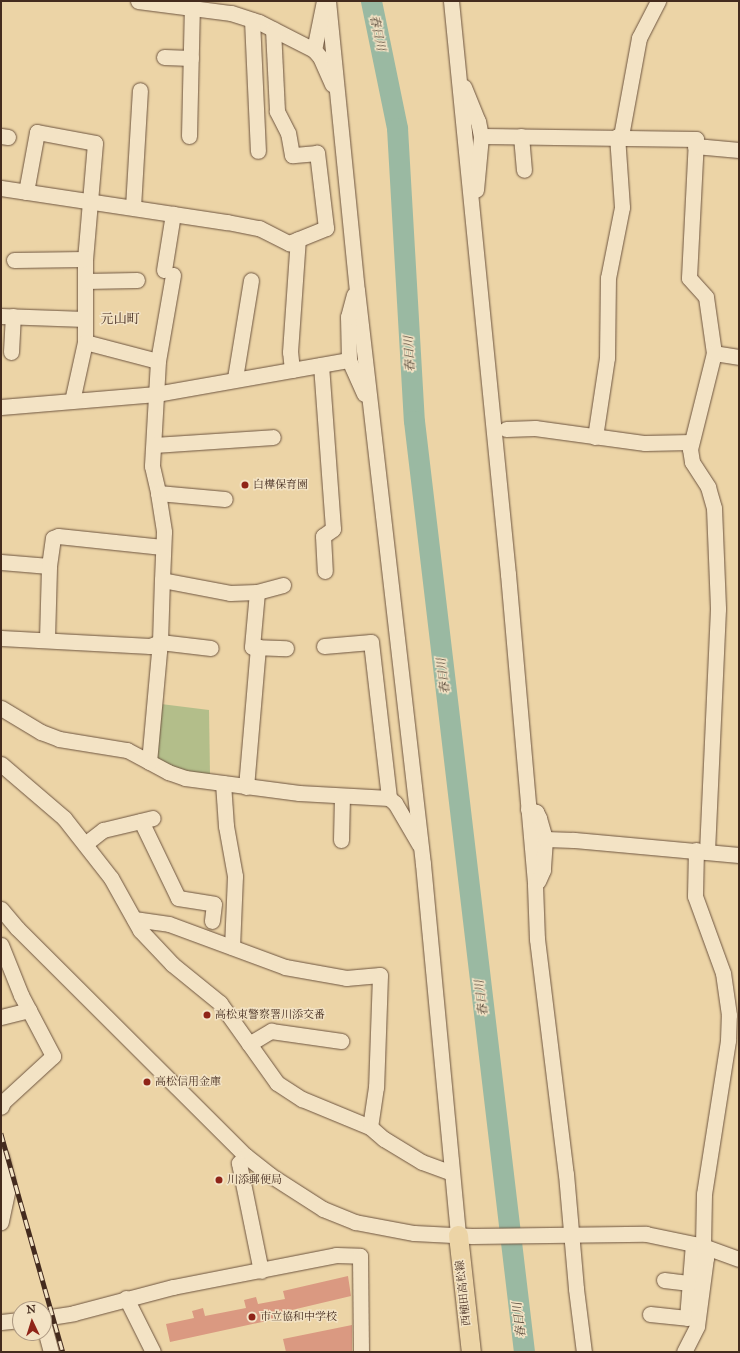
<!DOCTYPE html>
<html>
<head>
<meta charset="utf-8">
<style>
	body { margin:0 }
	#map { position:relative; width:740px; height:1353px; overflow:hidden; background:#ecd4a6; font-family:"IM FELL Great Primer","Noto Serif JP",serif }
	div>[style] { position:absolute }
	.green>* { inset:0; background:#b3be8a }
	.river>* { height:21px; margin:-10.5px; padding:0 10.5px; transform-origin:10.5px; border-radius:10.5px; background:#9ab9a2 }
	.building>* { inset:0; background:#da9981 }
	.roads { filter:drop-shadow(0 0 1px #6e5540) drop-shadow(0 0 1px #6e5540) }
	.minor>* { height:15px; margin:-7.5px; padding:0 7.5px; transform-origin:7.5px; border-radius:7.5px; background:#f3e3c5 }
	.major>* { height:19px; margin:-9.5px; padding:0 9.5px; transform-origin:9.5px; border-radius:9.5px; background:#ecd4a6 }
	.rail>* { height:4.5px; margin-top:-2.25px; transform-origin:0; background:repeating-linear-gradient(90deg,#f3e3c5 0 9px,#442b1e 0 18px); box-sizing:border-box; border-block:1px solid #442b1e }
	.dots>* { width:11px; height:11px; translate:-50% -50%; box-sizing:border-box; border:2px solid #f3e3c5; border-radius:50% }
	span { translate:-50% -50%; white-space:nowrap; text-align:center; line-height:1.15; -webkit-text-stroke:3px #f3e3c5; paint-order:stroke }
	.poi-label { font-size:11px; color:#442b1e }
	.left { translate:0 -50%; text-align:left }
	.street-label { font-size:11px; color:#442b1e }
	.water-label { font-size:12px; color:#554738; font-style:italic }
	.quarter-label { font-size:13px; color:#442b1e }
	.frame { position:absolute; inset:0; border:2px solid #442b1e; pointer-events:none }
	.north { position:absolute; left:12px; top:1301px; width:40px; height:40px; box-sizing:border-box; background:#f3e3c5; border:1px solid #ad9982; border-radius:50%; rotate:356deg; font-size:11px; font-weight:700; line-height:16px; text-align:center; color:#442b1e }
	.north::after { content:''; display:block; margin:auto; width:14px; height:18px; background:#8f2418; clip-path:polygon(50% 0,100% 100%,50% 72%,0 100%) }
</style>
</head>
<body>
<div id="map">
	<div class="green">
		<div style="clip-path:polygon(161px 704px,209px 710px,210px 775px,163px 766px,156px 757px)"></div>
	</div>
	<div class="river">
		<div style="left:371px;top:1px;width:130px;rotate:78.4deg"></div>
		<div style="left:397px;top:128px;width:293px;rotate:86.7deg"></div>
		<div style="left:414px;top:421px;width:937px;rotate:83.26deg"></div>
	</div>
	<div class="building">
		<div style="clip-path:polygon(348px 1276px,351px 1296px,275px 1314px,276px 1319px,170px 1342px,166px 1324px,194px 1318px,192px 1311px,203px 1308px,205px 1316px,246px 1308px,244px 1300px,256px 1297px,258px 1304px,285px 1299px,283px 1291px)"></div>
		<div style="clip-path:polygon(352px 1325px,352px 1352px,286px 1352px,283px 1339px)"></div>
	</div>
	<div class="roads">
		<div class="minor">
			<div style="left:138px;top:1px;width:94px;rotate:7.4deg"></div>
			<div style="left:231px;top:13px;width:29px;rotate:18deg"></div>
			<div style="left:259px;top:22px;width:62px;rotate:27deg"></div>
			<div style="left:314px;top:50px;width:9px;rotate:49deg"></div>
			<div style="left:320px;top:57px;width:30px;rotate:66deg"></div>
			<div style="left:328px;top:1px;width:290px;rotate:84.3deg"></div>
			<div style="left:357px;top:290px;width:578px;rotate:83.44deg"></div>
			<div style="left:423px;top:864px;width:373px;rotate:84.6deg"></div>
			<div style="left:451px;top:1px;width:576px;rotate:84.32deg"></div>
			<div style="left:508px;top:574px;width:312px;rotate:85deg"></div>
			<div style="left:535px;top:885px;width:54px;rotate:87.9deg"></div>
			<div style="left:537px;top:939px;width:237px;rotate:83deg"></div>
			<div style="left:566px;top:1174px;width:115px;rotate:85deg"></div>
			<div style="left:576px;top:1289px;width:64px;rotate:82.8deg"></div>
			<div style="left:252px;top:20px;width:131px;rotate:87.4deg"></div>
			<div style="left:314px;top:50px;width:50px;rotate:-78.5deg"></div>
			<div style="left:164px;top:57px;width:27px;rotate:2deg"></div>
			<div style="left:464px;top:87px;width:37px;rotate:68deg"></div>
			<div style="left:478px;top:121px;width:15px;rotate:79deg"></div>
			<div style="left:481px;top:136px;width:54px;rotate:95.3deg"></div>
			<div style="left:1px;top:136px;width:7px;rotate:8deg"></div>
			<div style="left:189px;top:136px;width:128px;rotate:-88.7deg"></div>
			<div style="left:481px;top:136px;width:215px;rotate:0.8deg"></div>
			<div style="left:696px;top:139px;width:139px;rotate:92.9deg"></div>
			<div style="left:689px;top:278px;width:25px;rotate:48deg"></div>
			<div style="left:706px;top:297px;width:57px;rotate:81.9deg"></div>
			<div style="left:714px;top:353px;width:99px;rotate:104deg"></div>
			<div style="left:690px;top:449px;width:13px;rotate:81deg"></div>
			<div style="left:692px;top:462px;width:30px;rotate:57deg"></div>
			<div style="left:708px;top:487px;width:22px;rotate:74deg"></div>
			<div style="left:714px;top:508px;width:101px;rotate:87.7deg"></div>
			<div style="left:718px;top:609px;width:242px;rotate:92.6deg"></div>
			<div style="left:521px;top:136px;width:34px;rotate:85deg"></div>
			<div style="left:621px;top:136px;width:100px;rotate:-79.6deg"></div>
			<div style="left:639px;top:38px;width:42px;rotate:-62.8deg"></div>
			<div style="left:695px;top:146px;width:44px;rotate:5.2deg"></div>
			<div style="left:1px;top:188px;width:229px;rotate:8.6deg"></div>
			<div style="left:227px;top:222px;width:33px;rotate:11deg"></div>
			<div style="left:259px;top:228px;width:34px;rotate:27deg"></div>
			<div style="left:289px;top:243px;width:40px;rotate:-22deg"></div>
			<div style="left:326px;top:228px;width:76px;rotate:-96.8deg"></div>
			<div style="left:317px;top:153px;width:25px;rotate:175deg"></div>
			<div style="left:292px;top:155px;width:22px;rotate:-100deg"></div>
			<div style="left:288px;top:133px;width:25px;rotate:-117deg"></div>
			<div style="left:277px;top:111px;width:82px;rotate:-92.8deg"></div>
			<div style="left:26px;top:192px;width:61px;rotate:-79.6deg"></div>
			<div style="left:37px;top:132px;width:59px;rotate:10.7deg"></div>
			<div style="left:95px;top:143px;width:116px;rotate:94.9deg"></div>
			<div style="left:85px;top:259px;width:83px;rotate:90deg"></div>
			<div style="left:85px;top:342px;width:60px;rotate:102.4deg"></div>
			<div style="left:133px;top:207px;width:117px;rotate:-86.6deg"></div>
			<div style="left:14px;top:260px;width:71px;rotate:-0.8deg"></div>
			<div style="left:164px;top:270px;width:57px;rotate:-80.9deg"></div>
			<div style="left:173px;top:275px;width:87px;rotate:99.9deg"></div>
			<div style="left:158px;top:361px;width:105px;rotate:93.3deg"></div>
			<div style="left:152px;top:466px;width:28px;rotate:77deg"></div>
			<div style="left:158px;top:493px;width:67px;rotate:5.1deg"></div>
			<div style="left:85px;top:281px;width:52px;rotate:-1.1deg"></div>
			<div style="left:1px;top:316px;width:84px;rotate:2deg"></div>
			<div style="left:85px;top:342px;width:75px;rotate:14.6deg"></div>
			<div style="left:11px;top:352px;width:36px;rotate:-87deg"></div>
			<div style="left:714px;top:353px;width:25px;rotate:9deg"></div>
			<div style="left:349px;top:360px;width:37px;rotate:66deg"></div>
			<div style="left:321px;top:365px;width:164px;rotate:85.8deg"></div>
			<div style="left:333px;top:529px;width:12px;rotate:145deg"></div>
			<div style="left:323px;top:536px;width:35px;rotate:87deg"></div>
			<div style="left:292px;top:370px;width:18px;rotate:-96deg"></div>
			<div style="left:290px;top:352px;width:113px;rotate:-86deg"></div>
			<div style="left:235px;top:378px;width:99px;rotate:-80.7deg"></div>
			<div style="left:1px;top:407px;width:156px;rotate:-4.8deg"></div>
			<div style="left:156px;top:394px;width:196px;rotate:-10deg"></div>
			<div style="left:349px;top:360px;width:43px;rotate:-91.3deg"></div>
			<div style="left:348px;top:317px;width:23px;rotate:-75deg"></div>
			<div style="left:506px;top:429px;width:29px;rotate:-2deg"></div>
			<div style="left:535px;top:428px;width:111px;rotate:7.8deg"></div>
			<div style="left:645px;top:443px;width:46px;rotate:-1.2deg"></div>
			<div style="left:595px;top:437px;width:80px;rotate:-81.4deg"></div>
			<div style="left:607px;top:358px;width:80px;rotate:-89.3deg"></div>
			<div style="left:608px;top:278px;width:72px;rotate:-78.8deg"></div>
			<div style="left:622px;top:207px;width:71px;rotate:-94deg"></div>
			<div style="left:154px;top:445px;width:119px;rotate:-3.8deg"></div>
			<div style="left:158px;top:493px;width:39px;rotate:81deg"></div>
			<div style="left:164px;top:532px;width:48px;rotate:92.4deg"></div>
			<div style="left:162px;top:580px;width:69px;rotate:10.8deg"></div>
			<div style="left:230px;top:593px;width:27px;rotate:-2deg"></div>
			<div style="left:257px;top:592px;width:27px;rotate:-15deg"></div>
			<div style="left:1px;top:562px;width:48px;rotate:4.8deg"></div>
			<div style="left:257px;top:592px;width:55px;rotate:95.2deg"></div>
			<div style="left:252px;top:647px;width:34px;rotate:2deg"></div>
			<div style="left:1px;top:638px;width:149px;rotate:3.1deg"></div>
			<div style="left:150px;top:646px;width:11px;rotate:-22deg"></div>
			<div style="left:160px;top:642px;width:51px;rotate:6.7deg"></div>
			<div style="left:47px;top:639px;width:73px;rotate:-88.4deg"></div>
			<div style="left:49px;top:566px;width:28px;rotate:-82deg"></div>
			<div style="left:53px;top:538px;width:5px;rotate:-22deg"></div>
			<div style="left:58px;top:536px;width:105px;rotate:6deg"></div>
			<div style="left:324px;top:646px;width:47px;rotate:-4.9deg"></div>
			<div style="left:371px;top:642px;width:157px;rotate:83.4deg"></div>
			<div style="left:1px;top:708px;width:47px;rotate:31deg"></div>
			<div style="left:41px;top:732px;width:19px;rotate:21deg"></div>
			<div style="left:59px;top:739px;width:69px;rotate:9.2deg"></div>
			<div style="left:127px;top:750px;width:47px;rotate:28.2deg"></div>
			<div style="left:168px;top:772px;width:18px;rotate:19deg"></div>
			<div style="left:185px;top:778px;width:115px;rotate:7.5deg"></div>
			<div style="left:299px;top:793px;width:90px;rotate:3.2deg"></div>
			<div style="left:389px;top:798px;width:8px;rotate:40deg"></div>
			<div style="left:395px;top:803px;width:48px;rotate:59.7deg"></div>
			<div style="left:149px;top:762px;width:121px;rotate:-84.8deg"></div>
			<div style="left:160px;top:642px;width:62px;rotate:-88.2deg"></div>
			<div style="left:1px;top:764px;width:83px;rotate:40.6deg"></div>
			<div style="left:64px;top:818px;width:76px;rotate:51.9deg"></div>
			<div style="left:111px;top:878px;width:60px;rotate:60.9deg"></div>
			<div style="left:140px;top:930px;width:47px;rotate:46.7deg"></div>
			<div style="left:172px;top:964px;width:62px;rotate:39.1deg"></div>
			<div style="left:220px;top:1003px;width:98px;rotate:54.5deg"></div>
			<div style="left:277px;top:1083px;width:30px;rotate:33deg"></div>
			<div style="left:302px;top:1099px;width:74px;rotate:22.4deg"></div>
			<div style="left:370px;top:1127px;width:18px;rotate:41deg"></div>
			<div style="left:384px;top:1139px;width:44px;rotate:31.2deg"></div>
			<div style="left:422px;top:1162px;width:32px;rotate:20deg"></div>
			<div style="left:223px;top:783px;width:43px;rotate:86deg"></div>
			<div style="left:226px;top:826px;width:51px;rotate:79.8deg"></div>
			<div style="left:235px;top:876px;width:71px;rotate:92.4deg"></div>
			<div style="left:246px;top:787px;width:141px;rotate:-85.1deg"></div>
			<div style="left:528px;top:809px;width:9px;rotate:21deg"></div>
			<div style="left:536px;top:812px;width:7px;rotate:63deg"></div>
			<div style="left:539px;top:818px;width:22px;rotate:74deg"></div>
			<div style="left:545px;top:839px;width:31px;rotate:94deg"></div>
			<div style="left:543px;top:870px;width:12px;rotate:114deg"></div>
			<div style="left:141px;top:821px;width:85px;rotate:64.3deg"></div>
			<div style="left:178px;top:898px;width:36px;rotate:9deg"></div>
			<div style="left:214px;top:904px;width:17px;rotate:97deg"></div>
			<div style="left:545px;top:839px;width:29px;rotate:2deg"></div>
			<div style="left:574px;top:840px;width:166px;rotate:5.2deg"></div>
			<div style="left:341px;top:840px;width:44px;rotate:-88.7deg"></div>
			<div style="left:85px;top:844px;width:23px;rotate:-38deg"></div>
			<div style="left:103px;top:830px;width:51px;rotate:-13.5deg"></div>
			<div style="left:1px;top:909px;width:25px;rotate:50deg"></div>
			<div style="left:17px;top:928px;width:323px;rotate:44.9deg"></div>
			<div style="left:246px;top:1156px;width:31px;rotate:38deg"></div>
			<div style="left:270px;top:1175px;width:63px;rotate:32.7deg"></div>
			<div style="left:323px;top:1209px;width:35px;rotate:22deg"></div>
			<div style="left:355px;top:1222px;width:60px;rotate:10.6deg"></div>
			<div style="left:414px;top:1233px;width:58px;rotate:3deg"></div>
			<div style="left:472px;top:1236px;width:174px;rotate:-0.7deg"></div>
			<div style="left:646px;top:1234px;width:58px;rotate:11.9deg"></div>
			<div style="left:703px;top:1246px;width:38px;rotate:20deg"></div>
			<div style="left:134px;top:919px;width:35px;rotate:8deg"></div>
			<div style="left:169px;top:924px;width:124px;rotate:20.3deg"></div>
			<div style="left:285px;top:967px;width:62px;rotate:10.2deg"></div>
			<div style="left:346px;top:978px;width:34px;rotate:-5deg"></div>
			<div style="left:380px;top:975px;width:112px;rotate:92deg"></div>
			<div style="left:376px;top:1087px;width:40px;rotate:98.5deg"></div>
			<div style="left:1px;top:945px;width:54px;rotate:68.2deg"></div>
			<div style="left:21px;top:995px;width:69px;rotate:62.3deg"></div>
			<div style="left:53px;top:1056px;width:68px;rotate:137.4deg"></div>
			<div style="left:3px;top:1102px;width:5px;rotate:112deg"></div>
			<div style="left:1px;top:1017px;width:29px;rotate:-14deg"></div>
			<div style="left:249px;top:1044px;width:26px;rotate:-31deg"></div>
			<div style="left:271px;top:1031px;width:71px;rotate:8.1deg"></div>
			<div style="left:1px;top:1156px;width:25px;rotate:76deg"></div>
			<div style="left:246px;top:1156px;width:10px;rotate:135deg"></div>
			<div style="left:239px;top:1163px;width:110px;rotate:78.5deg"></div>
			<div style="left:1px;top:1177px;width:7px;rotate:27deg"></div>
			<div style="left:7px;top:1180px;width:8px;rotate:83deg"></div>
			<div style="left:8px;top:1188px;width:35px;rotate:102deg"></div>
			<div style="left:664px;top:1280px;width:26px;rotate:7deg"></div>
			<div style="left:126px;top:1298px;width:60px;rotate:63.4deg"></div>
			<div style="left:650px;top:1314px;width:37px;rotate:6deg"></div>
			<div style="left:687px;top:1318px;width:74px;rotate:-85.4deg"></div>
			<div style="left:44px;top:1318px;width:30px;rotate:-9deg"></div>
			<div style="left:74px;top:1313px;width:102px;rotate:-14.7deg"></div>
			<div style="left:173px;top:1287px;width:166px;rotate:-11.1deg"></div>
			<div style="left:336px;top:1255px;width:24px;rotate:2deg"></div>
			<div style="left:360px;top:1256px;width:96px;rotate:89.4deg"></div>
			<div style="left:1px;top:1322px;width:19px;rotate:-6deg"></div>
			<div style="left:44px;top:1326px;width:27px;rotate:75deg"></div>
			<div style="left:684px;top:1352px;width:29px;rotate:-63deg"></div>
			<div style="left:697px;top:1326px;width:69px;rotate:-82.5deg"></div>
			<div style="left:706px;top:1258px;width:12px;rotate:-104deg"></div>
			<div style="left:703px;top:1246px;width:52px;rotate:-88.9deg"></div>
			<div style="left:704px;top:1194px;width:156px;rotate:-81.1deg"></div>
			<div style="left:728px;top:1040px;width:25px;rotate:-88deg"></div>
			<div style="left:729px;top:1015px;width:42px;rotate:-98.1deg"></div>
			<div style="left:723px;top:973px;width:82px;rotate:-110deg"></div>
			<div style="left:695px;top:896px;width:46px;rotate:-88.8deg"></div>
		</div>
		<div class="major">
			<div style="left:458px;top:1235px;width:118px;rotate:83.7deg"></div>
		</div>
	</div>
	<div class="rail">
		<div style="left:1px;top:1133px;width:228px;rotate:74.2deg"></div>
	</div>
	<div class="dots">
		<div style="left:245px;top:485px;background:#8f2418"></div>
		<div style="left:207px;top:1015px;background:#8f2418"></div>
		<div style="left:147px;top:1082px;background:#8f2418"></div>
		<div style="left:219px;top:1180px;background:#8f2418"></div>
		<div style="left:252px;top:1317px;background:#8f2418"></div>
	</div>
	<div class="poi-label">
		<span class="left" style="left:253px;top:485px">白樺保育園</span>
		<span class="left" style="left:215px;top:1015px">高松東警察署川添交番</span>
		<span class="left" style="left:155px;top:1082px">高松信用金庫</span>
		<span class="left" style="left:227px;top:1180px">川添郵便局</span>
		<span class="left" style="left:260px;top:1317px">市立協和中学校</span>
	</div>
	<div class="street-label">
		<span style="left:464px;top:1293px;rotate:-96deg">西植田高松線</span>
	</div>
	<div class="water-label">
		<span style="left:377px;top:33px;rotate:78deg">春日川</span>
		<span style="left:410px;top:354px;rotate:-93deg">春日川</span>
		<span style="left:444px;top:676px;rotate:-97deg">春日川</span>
		<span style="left:482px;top:998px;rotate:-97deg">春日川</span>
		<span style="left:520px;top:1320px;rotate:-97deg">春日川</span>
	</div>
	<div class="quarter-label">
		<span style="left:120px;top:319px">元山町</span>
	</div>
	<div class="frame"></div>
	<div class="north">N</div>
</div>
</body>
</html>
